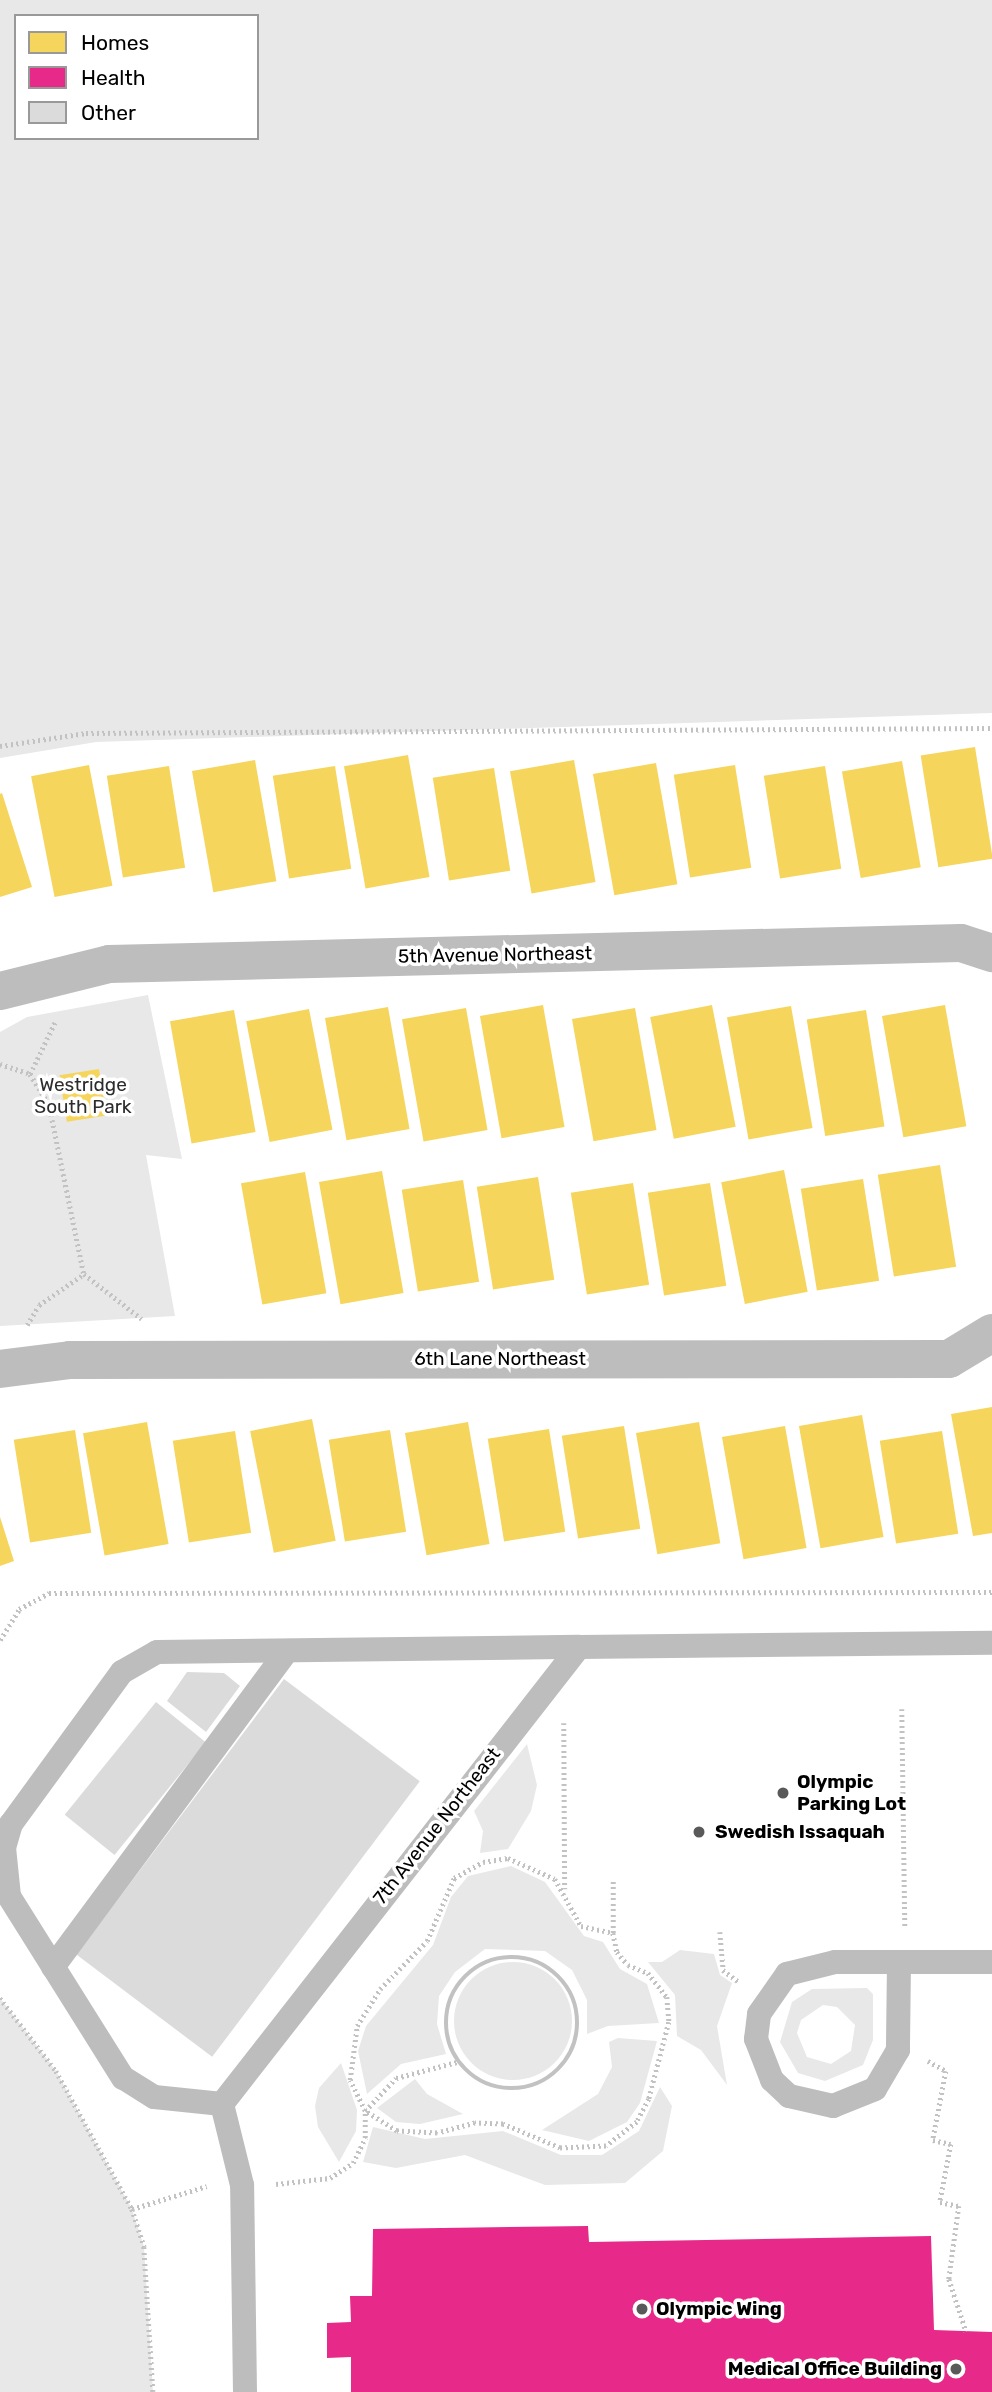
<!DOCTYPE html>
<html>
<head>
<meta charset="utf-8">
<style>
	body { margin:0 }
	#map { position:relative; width:992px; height:2392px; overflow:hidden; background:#fff; font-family:Rubik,sans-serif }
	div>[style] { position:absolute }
	.green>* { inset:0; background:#e8e8e8 }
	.round { border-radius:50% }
	.homes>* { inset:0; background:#f6d55c; transform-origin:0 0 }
	.health>* { inset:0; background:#e7298a }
	.building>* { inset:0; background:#dbdbdb; transform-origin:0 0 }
	.path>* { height:4.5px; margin-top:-2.25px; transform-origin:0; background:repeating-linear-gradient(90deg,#c2c2c2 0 2px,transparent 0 5.5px) }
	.path>.ring { margin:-2.25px; padding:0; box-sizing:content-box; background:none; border:4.5px solid #c2c2c2; border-radius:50% }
	.service>* { height:24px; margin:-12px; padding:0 12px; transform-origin:12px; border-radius:12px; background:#bdbdbd }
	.minor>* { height:38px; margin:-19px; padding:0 19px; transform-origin:19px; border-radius:19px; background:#bdbdbd }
	.dots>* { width:19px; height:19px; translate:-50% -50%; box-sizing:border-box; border:4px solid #fff; border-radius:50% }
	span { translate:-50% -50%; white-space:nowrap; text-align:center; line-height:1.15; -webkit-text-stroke:7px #fff; paint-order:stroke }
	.street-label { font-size:19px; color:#000 }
	.park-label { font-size:19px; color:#2c2c2c }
	.poi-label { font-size:19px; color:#000; font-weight:700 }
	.left { translate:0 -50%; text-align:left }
	.right { translate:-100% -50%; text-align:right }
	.legend { position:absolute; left:14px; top:14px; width:245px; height:126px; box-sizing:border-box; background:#fff; border:2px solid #999; margin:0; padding:9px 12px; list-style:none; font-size:21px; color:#000 }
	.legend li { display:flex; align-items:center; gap:14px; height:35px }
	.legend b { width:35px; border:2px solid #999 }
</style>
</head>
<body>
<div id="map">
	<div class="green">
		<div style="clip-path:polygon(evenodd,0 0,992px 0,992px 713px,96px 742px,0 758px,0 0,16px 16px,257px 16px,257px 138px,16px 138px,16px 16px)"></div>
		<div style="clip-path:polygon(148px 995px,182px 1159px,146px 1155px,175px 1316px,0 1326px,0 1032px,27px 1017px)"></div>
		<div style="clip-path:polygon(527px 1744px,537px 1785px,531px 1811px,508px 1849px,480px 1853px,483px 1831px,474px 1811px)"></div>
		<div style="clip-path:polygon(511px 1866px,545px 1882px,584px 1936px,603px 1942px,620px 1969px,647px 1984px,659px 2023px,608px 2026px,587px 2034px,587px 2000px,572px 1970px,545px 1951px,485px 1949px,455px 1972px,439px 1996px,437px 2024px,446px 2054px,401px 2064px,367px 2094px,358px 2051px,366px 2026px,433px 1945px,451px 1897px,468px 1876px)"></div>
		<div style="clip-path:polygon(680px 1950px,714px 1954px,720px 1975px,732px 1983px,717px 2026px,727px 2085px,701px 2050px,677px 2036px,675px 1995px,648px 1962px,662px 1962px)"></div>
		<div class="round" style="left:454px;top:1962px;width:118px;height:118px"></div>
		<div style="clip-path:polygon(evenodd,867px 1988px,873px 1994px,873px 2040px,863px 2065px,825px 2081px,798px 2073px,780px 2042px,792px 2002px,812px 1989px,867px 1988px,823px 2005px,837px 2007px,855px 2025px,851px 2051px,831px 2064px,807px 2057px,797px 2033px,801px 2020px,823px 2005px)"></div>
		<div style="clip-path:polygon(0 1998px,56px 2071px,132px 2209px,144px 2247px,153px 2392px,0 2392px)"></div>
		<div style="clip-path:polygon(618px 2038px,657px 2041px,640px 2103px,627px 2122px,589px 2141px,542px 2130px,598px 2094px,612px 2067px,609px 2042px)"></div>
		<div style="clip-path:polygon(341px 2063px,357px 2110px,356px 2131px,339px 2162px,318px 2127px,315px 2106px,319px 2088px)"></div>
		<div style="clip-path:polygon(415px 2079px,427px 2094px,463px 2114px,420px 2124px,396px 2122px,377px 2108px)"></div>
		<div style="clip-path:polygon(660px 2087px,672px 2106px,663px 2151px,625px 2183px,545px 2185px,465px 2155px,396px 2168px,363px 2162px,373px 2127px,425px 2139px,503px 2131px,561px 2155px,602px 2155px,639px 2131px)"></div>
	</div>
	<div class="homes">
		<div style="left:975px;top:747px;width:113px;height:55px;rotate:81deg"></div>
		<div style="left:408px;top:755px;width:124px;height:65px;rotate:80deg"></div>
		<div style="left:255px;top:760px;width:123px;height:64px;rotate:80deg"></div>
		<div style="left:574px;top:760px;width:124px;height:65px;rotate:80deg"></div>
		<div style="left:902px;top:761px;width:108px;height:61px;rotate:80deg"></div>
		<div style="left:656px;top:763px;width:123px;height:64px;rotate:80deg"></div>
		<div style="left:89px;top:765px;width:123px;height:59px;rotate:79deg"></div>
		<div style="left:735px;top:765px;width:104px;height:62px;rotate:81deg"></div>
		<div style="left:169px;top:766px;width:103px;height:63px;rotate:81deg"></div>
		<div style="left:335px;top:766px;width:104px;height:63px;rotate:81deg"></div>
		<div style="left:825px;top:766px;width:104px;height:62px;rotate:81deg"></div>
		<div style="left:494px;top:768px;width:104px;height:62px;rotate:81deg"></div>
		<div style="clip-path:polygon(2px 793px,32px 887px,0 897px,0 794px)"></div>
		<div style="left:543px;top:1005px;width:124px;height:64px;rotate:80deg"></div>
		<div style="left:712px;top:1005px;width:124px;height:63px;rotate:79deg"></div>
		<div style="left:945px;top:1005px;width:123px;height:64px;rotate:80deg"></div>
		<div style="left:791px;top:1006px;width:124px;height:65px;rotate:80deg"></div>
		<div style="left:388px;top:1007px;width:124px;height:64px;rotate:80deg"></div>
		<div style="left:466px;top:1008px;width:124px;height:65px;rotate:80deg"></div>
		<div style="left:635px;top:1008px;width:124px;height:64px;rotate:80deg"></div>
		<div style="left:309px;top:1009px;width:123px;height:64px;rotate:79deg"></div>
		<div style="left:234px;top:1010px;width:124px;height:65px;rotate:80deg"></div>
		<div style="left:866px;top:1010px;width:118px;height:60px;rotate:81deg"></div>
		<div style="left:99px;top:1069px;width:47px;height:40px;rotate:81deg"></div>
		<div style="left:940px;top:1165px;width:103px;height:63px;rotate:81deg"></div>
		<div style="left:784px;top:1170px;width:124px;height:64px;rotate:79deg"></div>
		<div style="left:382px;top:1171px;width:124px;height:64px;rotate:80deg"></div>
		<div style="left:305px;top:1172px;width:123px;height:65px;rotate:80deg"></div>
		<div style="left:538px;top:1177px;width:104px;height:62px;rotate:81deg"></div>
		<div style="left:863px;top:1179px;width:103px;height:63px;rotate:81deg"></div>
		<div style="left:463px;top:1180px;width:103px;height:62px;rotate:81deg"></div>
		<div style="left:633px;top:1183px;width:103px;height:63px;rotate:81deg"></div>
		<div style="left:710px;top:1183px;width:104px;height:63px;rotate:81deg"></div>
		<div style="clip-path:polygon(992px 1407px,992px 1533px,973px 1536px,951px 1414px)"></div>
		<div style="left:862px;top:1415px;width:124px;height:64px;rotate:80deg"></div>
		<div style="left:312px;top:1419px;width:124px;height:63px;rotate:79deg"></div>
		<div style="left:147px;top:1422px;width:124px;height:65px;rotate:80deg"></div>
		<div style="left:468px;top:1422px;width:124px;height:64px;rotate:80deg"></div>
		<div style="left:699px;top:1422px;width:123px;height:64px;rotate:80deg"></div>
		<div style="left:624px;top:1426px;width:104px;height:63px;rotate:81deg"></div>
		<div style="left:785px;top:1426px;width:124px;height:64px;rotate:80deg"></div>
		<div style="left:549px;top:1429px;width:104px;height:62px;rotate:81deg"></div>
		<div style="left:75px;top:1430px;width:104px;height:62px;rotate:81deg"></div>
		<div style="left:390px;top:1430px;width:103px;height:62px;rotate:81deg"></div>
		<div style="left:235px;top:1431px;width:103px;height:63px;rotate:81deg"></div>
		<div style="left:942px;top:1431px;width:104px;height:63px;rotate:81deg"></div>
		<div style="clip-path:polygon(0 1517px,14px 1561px,0 1566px)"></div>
	</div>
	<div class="health">
		<div style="clip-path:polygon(588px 2226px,589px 2242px,931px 2236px,934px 2330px,992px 2332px,992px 2392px,351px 2392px,351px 2357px,327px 2358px,327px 2323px,351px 2322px,350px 2296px,372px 2296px,373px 2229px)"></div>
	</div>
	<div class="building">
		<div style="clip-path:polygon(187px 1672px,224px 1673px,240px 1686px,206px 1732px,167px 1701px)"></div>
		<div style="left:284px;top:1679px;width:170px;height:345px;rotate:37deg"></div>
		<div style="left:156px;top:1702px;width:64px;height:145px;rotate:39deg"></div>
	</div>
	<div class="path">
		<div style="left:0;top:746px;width:87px;rotate:-8.6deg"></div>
		<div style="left:86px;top:733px;width:906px;rotate:-0.32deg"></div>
		<div style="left:0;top:1064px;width:32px;rotate:18deg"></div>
		<div style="left:30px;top:1074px;width:36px;rotate:58deg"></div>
		<div style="left:49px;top:1104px;width:174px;rotate:78.4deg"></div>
		<div style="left:84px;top:1274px;width:73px;rotate:37.8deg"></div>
		<div style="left:30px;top:1074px;width:60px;rotate:-64.3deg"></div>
		<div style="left:27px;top:1325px;width:23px;rotate:-59deg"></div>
		<div style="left:39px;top:1305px;width:55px;rotate:-34.6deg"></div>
		<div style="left:0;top:1640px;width:36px;rotate:-58deg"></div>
		<div style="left:19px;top:1609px;width:34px;rotate:-28deg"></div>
		<div style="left:49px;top:1593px;width:943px;rotate:-0.06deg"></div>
		<div style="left:902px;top:1709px;width:219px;rotate:89.2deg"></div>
		<div style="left:564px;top:1723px;width:166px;rotate:89.7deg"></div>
		<div style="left:508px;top:1858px;width:51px;rotate:24.1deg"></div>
		<div style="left:555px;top:1879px;width:54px;rotate:61deg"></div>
		<div style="left:581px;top:1926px;width:33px;rotate:12deg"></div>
		<div style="left:613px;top:1933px;width:19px;rotate:78deg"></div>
		<div style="left:617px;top:1952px;width:17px;rotate:50deg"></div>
		<div style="left:628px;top:1965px;width:22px;rotate:22deg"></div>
		<div style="left:648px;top:1973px;width:31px;rotate:52deg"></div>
		<div style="left:667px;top:1997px;width:25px;rotate:85deg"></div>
		<div style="left:669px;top:2022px;width:80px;rotate:104.6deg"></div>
		<div style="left:649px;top:2099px;width:26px;rotate:118deg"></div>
		<div style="left:637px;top:2122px;width:39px;rotate:142deg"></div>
		<div style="left:606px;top:2146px;width:46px;rotate:177.5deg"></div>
		<div style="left:560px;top:2148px;width:62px;rotate:-157.2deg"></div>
		<div style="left:503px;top:2124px;width:28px;rotate:-178deg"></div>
		<div style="left:475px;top:2123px;width:39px;rotate:165deg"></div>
		<div style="left:437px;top:2133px;width:40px;rotate:-177.1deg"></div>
		<div style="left:397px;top:2131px;width:38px;rotate:-148deg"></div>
		<div style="left:365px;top:2111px;width:34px;rotate:-116deg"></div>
		<div style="left:350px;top:2080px;width:54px;rotate:-82.6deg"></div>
		<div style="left:357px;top:2026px;width:44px;rotate:-58.1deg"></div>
		<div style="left:380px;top:1989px;width:67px;rotate:-45.6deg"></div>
		<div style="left:427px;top:1941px;width:69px;rotate:-66.8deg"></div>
		<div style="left:454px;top:1878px;width:33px;rotate:-29deg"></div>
		<div style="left:483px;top:1862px;width:25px;rotate:-9deg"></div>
		<div style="left:720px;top:1932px;width:38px;rotate:85deg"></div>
		<div style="left:723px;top:1970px;width:20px;rotate:37deg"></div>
		<div style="left:613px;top:1933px;width:53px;rotate:-90deg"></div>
		<div class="ring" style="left:446px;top:1957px;width:127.5px;height:127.5px"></div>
		<div style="left:0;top:1998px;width:92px;rotate:52.5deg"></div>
		<div style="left:56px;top:2071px;width:158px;rotate:61.2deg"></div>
		<div style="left:132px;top:2209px;width:40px;rotate:72deg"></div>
		<div style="left:144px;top:2247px;width:145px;rotate:86.4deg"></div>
		<div style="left:928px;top:2061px;width:21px;rotate:29deg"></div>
		<div style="left:946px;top:2071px;width:70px;rotate:100.7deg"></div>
		<div style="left:933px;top:2140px;width:18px;rotate:13deg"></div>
		<div style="left:951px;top:2144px;width:59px;rotate:100.7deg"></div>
		<div style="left:940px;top:2202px;width:19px;rotate:12deg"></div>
		<div style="left:959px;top:2206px;width:74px;rotate:97.8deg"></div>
		<div style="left:949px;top:2279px;width:55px;rotate:71.9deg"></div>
		<div style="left:276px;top:2184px;width:54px;rotate:-6.3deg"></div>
		<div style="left:330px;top:2178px;width:27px;rotate:-33deg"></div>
		<div style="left:353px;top:2163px;width:28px;rotate:-64deg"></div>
		<div style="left:365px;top:2138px;width:27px;rotate:-90deg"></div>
		<div style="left:365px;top:2111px;width:45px;rotate:-46.8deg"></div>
		<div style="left:396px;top:2078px;width:63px;rotate:-14.7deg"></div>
		<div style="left:132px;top:2209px;width:78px;rotate:-17deg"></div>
	</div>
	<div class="service">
		<div style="left:899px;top:1962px;width:88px;rotate:90.7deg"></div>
		<div style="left:898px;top:2050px;width:45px;rotate:120.5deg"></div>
		<div style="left:875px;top:2089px;width:45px;rotate:158deg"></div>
		<div style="left:833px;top:2106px;width:45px;rotate:-167.2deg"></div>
		<div style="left:789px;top:2096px;width:23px;rotate:-137deg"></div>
		<div style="left:772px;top:2080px;width:44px;rotate:-111.3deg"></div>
		<div style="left:756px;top:2039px;width:25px;rotate:-83deg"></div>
		<div style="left:759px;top:2014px;width:49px;rotate:-55deg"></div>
		<div style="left:787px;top:1974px;width:49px;rotate:-14deg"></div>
		<div style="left:835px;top:1962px;width:157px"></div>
		<div style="left:53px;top:1967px;width:393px;rotate:-53.5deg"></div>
		<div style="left:222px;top:2104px;width:68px;rotate:-174.1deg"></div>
		<div style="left:154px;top:2097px;width:36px;rotate:-148deg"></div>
		<div style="left:123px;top:2078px;width:215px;rotate:-122.1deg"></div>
		<div style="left:9px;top:1896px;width:48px;rotate:-95.9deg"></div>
		<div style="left:4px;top:1848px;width:25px;rotate:-74deg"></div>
		<div style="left:11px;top:1824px;width:188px;rotate:-53.9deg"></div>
		<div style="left:122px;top:1672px;width:40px;rotate:-29.7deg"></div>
		<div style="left:157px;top:1652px;width:422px;rotate:-0.7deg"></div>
		<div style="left:245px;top:2392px;width:207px;rotate:-90.8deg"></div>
		<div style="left:242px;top:2185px;width:83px;rotate:-103.9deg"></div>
		<div style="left:222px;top:2104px;width:580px;rotate:-52deg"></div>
		<div style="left:579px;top:1647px;width:413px;rotate:-0.6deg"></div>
	</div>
	<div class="minor">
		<div style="left:0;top:991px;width:112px;rotate:-13.9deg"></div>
		<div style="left:109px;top:964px;width:852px;rotate:-1.41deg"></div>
		<div style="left:961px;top:943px;width:33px;rotate:18deg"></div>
		<div style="left:0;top:1369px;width:71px;rotate:-7.3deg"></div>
		<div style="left:70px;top:1360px;width:879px;rotate:-0.07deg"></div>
		<div style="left:949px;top:1359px;width:50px;rotate:-31.2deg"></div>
	</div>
	<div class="dots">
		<div style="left:783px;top:1793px;background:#595959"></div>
		<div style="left:699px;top:1832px;background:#595959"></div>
		<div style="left:642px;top:2309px;background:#595959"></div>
		<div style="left:956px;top:2369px;background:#595959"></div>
	</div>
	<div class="street-label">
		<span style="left:495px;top:955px;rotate:-1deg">5th Avenue Northeast</span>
		<span style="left:500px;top:1359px">6th Lane Northeast</span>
		<span style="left:437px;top:1826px;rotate:-52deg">7th Avenue Northeast</span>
	</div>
	<div class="park-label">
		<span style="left:83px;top:1096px">Westridge<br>South Park</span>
	</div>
	<div class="poi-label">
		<span class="left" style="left:797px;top:1793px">Olympic<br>Parking Lot</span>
		<span class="left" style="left:715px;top:1832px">Swedish Issaquah</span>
		<span class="left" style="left:656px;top:2309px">Olympic Wing</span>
		<span class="right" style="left:942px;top:2369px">Medical Office Building</span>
	</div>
	<ul class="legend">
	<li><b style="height:19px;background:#f6d55c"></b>Homes</li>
	<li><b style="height:19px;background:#e7298a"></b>Health</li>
	<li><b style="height:19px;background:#dbdbdb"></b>Other</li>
	</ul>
</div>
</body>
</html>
